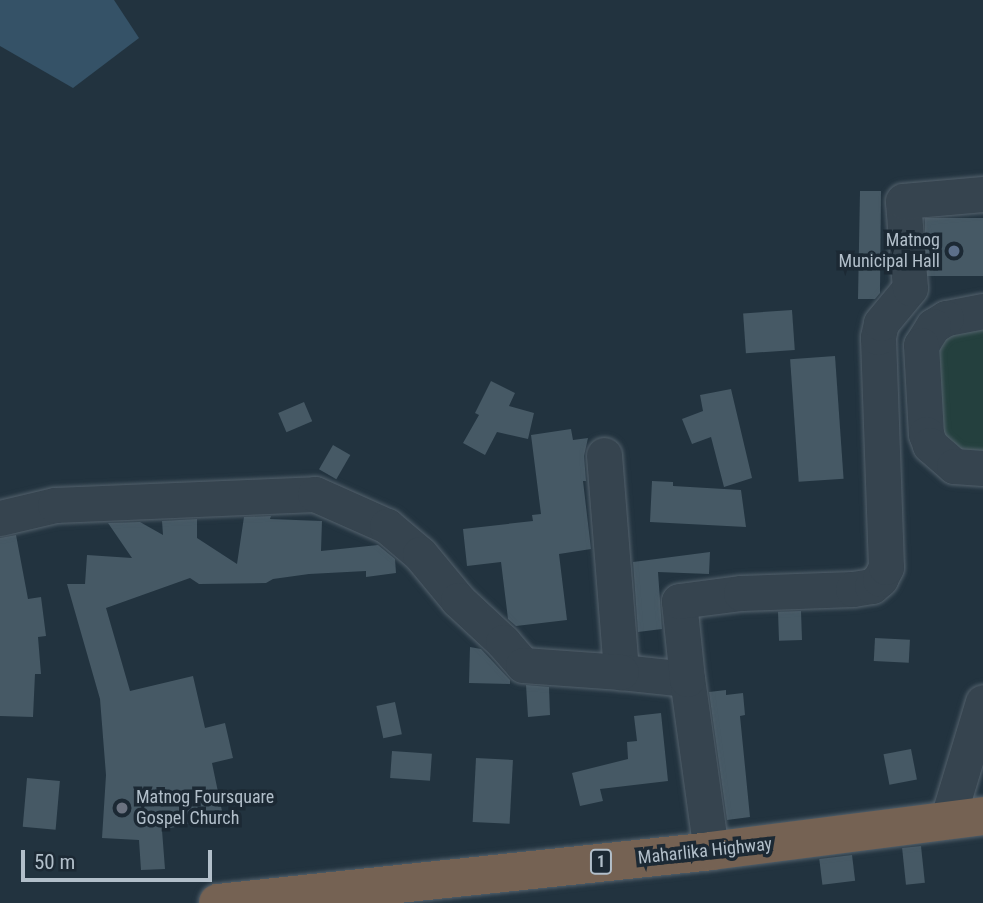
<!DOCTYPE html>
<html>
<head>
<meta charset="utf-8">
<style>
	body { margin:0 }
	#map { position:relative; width:983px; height:903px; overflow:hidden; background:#22333f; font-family:"Roboto Condensed",sans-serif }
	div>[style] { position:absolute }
	.green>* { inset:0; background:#24403e }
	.water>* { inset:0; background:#355267 }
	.building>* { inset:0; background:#465965; transform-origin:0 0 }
	.roads { filter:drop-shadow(0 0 2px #54626d) drop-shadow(0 0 2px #54626d) }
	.minor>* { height:35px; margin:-17.5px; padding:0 17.5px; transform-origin:17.5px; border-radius:17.5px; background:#36444f }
	.highway>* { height:38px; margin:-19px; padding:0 19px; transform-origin:19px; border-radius:19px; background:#756253 }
	.dots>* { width:19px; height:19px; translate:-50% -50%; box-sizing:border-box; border:4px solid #1c2934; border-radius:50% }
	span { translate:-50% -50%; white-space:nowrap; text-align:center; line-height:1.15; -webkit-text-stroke:7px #1c2934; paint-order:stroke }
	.shield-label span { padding:2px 5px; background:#1c2934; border:2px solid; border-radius:5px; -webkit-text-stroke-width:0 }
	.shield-label { font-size:16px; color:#b2bfca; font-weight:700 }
	.poi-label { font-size:18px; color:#b2bfca }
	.right { translate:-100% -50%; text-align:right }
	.left { translate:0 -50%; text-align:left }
	.street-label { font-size:18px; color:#b2bfca }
	.scale { position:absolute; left:21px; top:850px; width:191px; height:32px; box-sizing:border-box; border:4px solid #b2bfca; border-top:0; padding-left:9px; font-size:21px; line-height:24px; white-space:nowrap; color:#b2bfca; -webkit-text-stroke:5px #1c2934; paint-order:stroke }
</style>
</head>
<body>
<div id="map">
	<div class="green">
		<div style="clip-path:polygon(983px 327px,983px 454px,968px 455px,941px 436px,938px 346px,952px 333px)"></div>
	</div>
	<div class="water">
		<div style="clip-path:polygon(0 0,114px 0,139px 38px,73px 88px,0 46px)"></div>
	</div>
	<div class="building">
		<div style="clip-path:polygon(860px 191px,881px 191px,880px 293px,875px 299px,858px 299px)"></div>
		<div style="left:983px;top:218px;width:58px;height:58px;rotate:90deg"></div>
		<div style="left:792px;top:310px;width:40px;height:49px;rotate:86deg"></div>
		<div style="left:835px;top:356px;width:123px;height:45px;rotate:86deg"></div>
		<div style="clip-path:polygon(491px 381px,515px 393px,509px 406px,534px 413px,528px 439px,497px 432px,485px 455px,463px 443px,479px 415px,475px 413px)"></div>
		<div style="clip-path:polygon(731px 389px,752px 478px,724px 487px,711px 437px,692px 444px,682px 419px,703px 411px,700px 395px)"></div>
		<div style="left:304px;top:402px;width:21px;height:28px;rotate:67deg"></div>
		<div style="clip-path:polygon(571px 429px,573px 440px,588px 438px,584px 456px,586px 481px,583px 481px,591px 549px,559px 554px,567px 620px,516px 626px,508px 619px,501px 562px,467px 566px,463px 529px,533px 521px,532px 515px,541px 514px,531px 435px)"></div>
		<div style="left:333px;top:445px;width:20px;height:28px;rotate:30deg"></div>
		<div style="clip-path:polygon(652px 481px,673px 482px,673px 486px,741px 490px,746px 527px,650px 522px)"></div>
		<div style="clip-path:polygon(271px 516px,270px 519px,322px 521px,321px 551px,378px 545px,395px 559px,396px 573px,366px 577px,366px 571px,309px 574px,273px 579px,266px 583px,199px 584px,190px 578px,106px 608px,130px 691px,193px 676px,205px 728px,225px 723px,233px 758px,212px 763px,223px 816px,162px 830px,165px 869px,141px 870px,139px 840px,102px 838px,106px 775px,100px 699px,67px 584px,85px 584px,87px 555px,132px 558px,108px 523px,140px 522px,163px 535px,162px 521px,197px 519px,197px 538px,237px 564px,244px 517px)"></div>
		<div style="clip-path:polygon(16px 535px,28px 599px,41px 597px,46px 636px,38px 637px,41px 674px,35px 674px,33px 717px,0 716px,0 538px)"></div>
		<div style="clip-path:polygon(710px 552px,709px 574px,658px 572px,662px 629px,638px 632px,633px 562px)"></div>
		<div style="left:801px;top:611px;width:29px;height:23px;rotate:88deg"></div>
		<div style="left:875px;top:638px;width:35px;height:23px;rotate:3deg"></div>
		<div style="clip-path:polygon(470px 647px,481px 649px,510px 680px,510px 684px,469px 683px)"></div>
		<div style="clip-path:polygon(526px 685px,549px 687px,550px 715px,528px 717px)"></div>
		<div style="clip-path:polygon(726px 690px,726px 695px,743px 693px,745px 715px,740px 716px,750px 817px,727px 820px,709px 692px)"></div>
		<div style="left:395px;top:702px;width:33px;height:19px;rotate:78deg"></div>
		<div style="clip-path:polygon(661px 713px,668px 781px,600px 789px,603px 801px,580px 806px,572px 773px,628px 759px,627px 742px,637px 741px,634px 716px)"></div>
		<div style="left:911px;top:749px;width:31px;height:28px;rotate:79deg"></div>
		<div style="left:392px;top:751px;width:40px;height:27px;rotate:4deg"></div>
		<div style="left:476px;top:758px;width:37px;height:64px;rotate:3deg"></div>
		<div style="left:27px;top:778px;width:33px;height:49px;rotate:5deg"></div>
		<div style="left:921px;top:846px;width:37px;height:19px;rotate:84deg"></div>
		<div style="left:852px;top:855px;width:26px;height:33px;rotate:83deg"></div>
	</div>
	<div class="roads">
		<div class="minor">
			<div style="left:983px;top:311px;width:38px;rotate:169deg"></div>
			<div style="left:946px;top:318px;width:15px;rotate:148deg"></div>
			<div style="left:933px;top:326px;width:22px;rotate:122deg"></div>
			<div style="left:921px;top:345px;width:89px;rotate:86.8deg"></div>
			<div style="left:926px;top:434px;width:12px;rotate:70deg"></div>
			<div style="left:930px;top:445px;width:32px;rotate:41deg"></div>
			<div style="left:954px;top:466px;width:29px;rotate:4deg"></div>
			<div style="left:604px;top:455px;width:218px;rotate:85.5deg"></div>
			<div style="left:621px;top:672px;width:66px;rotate:6.1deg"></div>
			<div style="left:0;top:518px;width:57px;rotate:-13.3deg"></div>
			<div style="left:55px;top:505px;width:260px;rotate:-2.4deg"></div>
			<div style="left:315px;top:494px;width:79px;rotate:24deg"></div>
			<div style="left:387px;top:526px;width:43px;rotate:40.3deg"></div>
			<div style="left:420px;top:554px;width:60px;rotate:50.4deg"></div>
			<div style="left:458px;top:600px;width:62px;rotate:43deg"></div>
			<div style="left:503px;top:642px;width:30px;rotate:49deg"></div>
			<div style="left:523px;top:665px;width:98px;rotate:4.1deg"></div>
			<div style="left:947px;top:821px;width:124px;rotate:-73.2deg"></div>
			<div style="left:711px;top:851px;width:174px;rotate:-97.9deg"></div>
			<div style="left:687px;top:679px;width:78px;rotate:-95.9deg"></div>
			<div style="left:679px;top:601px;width:63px;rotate:-7.4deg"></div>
			<div style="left:741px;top:593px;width:112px;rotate:-2deg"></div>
			<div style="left:853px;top:589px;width:19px;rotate:-9deg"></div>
			<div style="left:872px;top:586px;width:11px;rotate:-41deg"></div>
			<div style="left:880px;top:579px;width:13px;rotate:-63deg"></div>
			<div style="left:886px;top:567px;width:230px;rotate:-92deg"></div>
			<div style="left:878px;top:337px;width:14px;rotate:-78deg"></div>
			<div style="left:881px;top:323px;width:45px;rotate:-50.4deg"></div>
			<div style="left:910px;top:288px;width:87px;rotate:-94.6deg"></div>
			<div style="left:903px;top:201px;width:80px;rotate:-5deg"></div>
		</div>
		<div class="highway">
			<div style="left:218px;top:903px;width:496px;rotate:-6deg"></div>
			<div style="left:711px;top:851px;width:274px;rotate:-7.3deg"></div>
		</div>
	</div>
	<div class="dots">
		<div style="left:954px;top:251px;background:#5c6f8a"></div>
		<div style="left:122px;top:808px;background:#6b7280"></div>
	</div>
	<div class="shield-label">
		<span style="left:601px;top:862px">1</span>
	</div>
	<div class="poi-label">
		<span class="right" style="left:940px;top:251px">Matnog<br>Municipal Hall</span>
		<span class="left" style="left:136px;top:808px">Matnog Foursquare<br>Gospel Church</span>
	</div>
	<div class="street-label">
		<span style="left:705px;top:851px;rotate:-6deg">Maharlika Highway</span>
	</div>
	<div class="scale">50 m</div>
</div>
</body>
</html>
